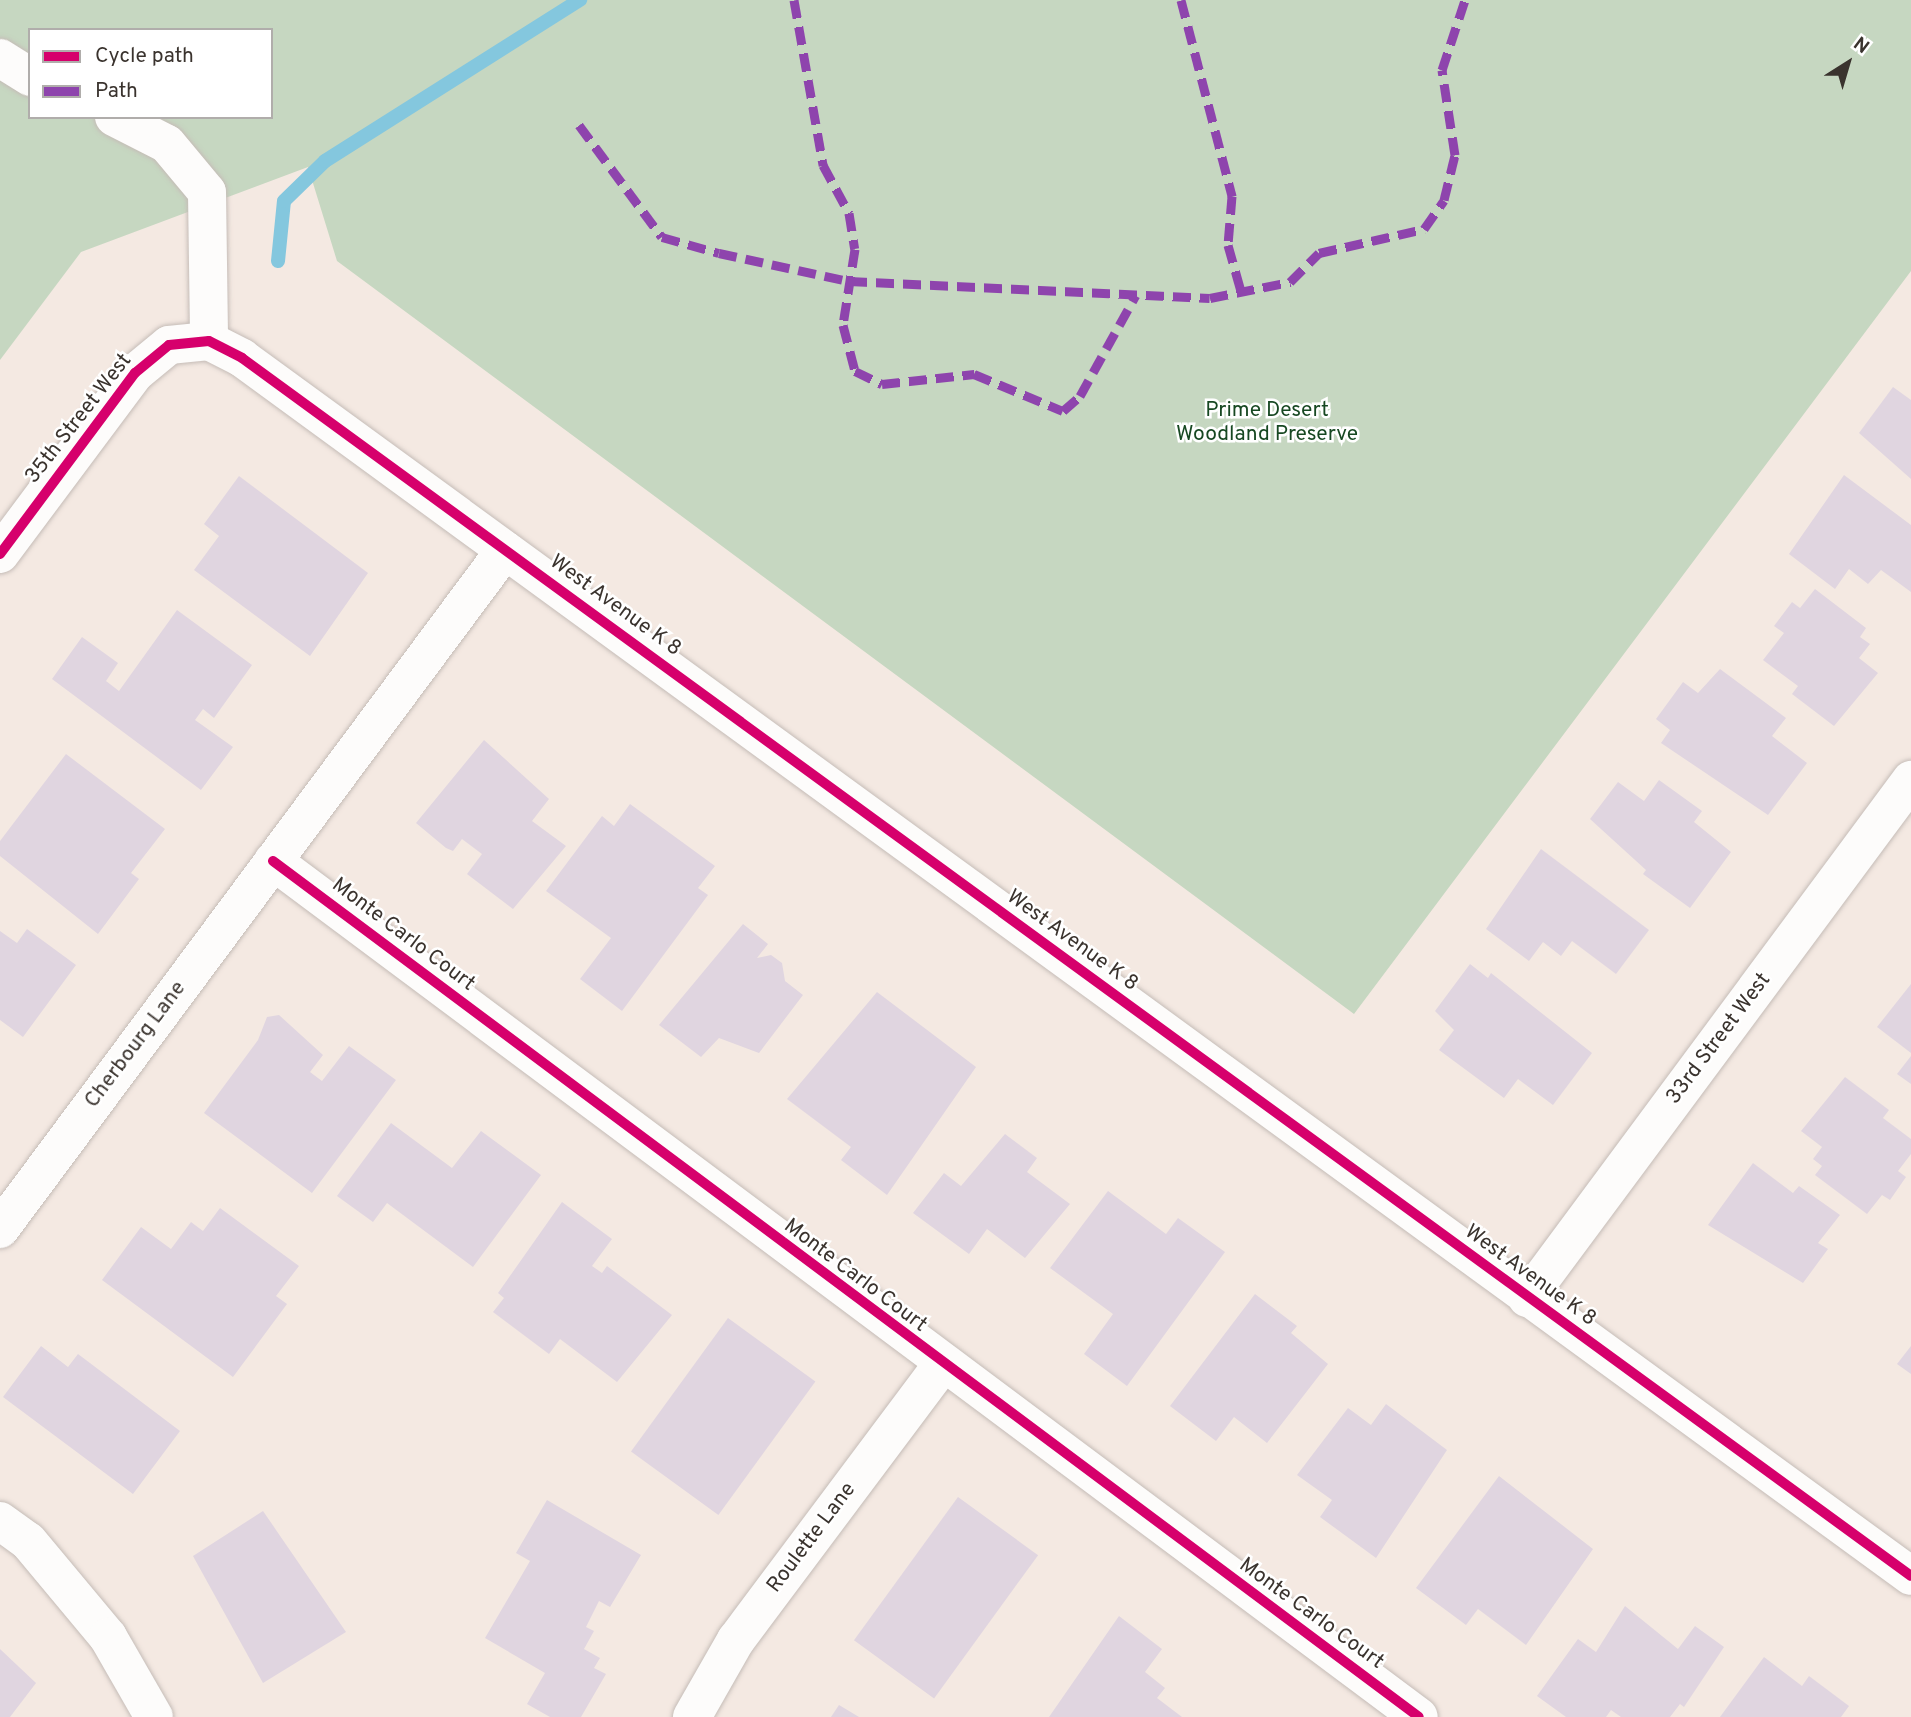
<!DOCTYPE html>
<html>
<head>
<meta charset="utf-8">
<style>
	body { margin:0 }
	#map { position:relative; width:1911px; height:1717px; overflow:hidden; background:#f4e9e2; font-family:Overpass,sans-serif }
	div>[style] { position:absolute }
	.green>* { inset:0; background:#c6d7c1 }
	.stream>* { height:14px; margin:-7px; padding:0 7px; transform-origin:7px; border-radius:7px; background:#84c7de }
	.building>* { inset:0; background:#e0d5e0; transform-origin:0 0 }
	.roads { filter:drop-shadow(0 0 2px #c5bcb7) drop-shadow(0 0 2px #c5bcb7) }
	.minor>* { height:38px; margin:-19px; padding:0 19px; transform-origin:19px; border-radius:19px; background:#fdfcfb }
	.quiet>* { height:9px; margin-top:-4.5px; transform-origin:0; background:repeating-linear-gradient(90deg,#8e44ad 0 18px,transparent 0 27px) }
	.cycleway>* { height:10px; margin:-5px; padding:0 5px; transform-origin:5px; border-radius:5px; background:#d6006c }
	span { translate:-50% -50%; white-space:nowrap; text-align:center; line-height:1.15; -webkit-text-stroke:5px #fff; paint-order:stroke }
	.park-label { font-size:21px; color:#174822 }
	.street-label { font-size:21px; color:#3a332e }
	.legend { position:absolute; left:28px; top:28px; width:245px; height:91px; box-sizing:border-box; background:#fff; border:2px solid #b0adab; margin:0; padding:9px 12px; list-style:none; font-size:21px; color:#3a332e }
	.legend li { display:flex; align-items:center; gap:14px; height:35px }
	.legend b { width:35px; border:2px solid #b0adab }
	.north { position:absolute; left:1813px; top:28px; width:70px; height:70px; -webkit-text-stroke:5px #fff; paint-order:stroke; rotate:37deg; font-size:19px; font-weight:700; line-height:28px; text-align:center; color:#3a332e }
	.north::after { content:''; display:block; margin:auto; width:24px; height:32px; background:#3a332e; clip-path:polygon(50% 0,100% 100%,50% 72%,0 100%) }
</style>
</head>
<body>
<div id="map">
	<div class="green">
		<div style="clip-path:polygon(evenodd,0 0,1911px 0,1911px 271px,1354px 1014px,337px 261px,308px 167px,81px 252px,0 360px,0 0,30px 30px,271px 30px,271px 117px,30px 117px,30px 30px)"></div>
	</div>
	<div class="stream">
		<div style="left:278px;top:261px;width:60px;rotate:-84.3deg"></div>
		<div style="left:284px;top:201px;width:57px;rotate:-44.3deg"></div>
		<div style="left:325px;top:161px;width:302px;rotate:-32.3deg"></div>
	</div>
	<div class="building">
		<div style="clip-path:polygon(1893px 387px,1911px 400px,1911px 479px,1859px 433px)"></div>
		<div style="clip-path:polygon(1844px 475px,1911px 525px,1911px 592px,1881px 570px,1868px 584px,1849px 569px,1835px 589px,1789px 554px)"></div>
		<div style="clip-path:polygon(239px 476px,368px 573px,310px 656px,194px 570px,219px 536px,204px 524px)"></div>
		<div style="clip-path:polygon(1815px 589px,1866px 628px,1860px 637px,1870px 644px,1859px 658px,1878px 673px,1834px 726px,1792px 694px,1798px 686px,1763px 660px,1784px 633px,1774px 626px,1792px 602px,1800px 608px)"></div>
		<div style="clip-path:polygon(177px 610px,252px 665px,214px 718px,203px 709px,195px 720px,233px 747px,201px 790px,52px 679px,82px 637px,118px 663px,106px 681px,119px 691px)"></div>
		<div style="clip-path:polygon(1720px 669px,1786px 718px,1772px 736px,1807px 763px,1768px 815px,1661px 743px,1670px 730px,1656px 719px,1683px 682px,1698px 693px)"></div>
		<div style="clip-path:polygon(484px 740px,549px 799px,532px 821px,566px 846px,513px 909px,467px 874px,482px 854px,462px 839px,453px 851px,446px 848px,416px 823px)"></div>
		<div style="clip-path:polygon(66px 754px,165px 829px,131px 873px,139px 879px,98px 934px,0 856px,0 841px)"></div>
		<div style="clip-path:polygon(1659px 780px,1702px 811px,1694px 822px,1731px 852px,1690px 908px,1643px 874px,1646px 870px,1590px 819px,1618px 782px,1644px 801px)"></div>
		<div style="clip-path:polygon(630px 804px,715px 866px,698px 888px,708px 895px,622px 1011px,580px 979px,611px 938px,546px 891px,602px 816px,614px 826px)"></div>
		<div style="clip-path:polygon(1541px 849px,1649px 930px,1616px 974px,1572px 941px,1561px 956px,1543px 942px,1529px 961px,1486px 929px)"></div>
		<div style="clip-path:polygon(743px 924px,768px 944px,757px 958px,771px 955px,782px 963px,785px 981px,803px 995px,759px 1053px,719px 1038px,701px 1057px,659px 1025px)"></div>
		<div style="clip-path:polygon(27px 929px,76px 965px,23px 1037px,0 1020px,0 931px,17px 943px)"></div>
		<div style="clip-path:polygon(1470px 964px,1488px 978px,1491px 973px,1592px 1053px,1553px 1105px,1518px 1079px,1504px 1098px,1439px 1050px,1454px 1030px,1435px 1011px)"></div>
		<div style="clip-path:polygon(1911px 984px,1911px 1053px,1877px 1027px)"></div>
		<div style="clip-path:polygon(877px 992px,976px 1067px,887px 1195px,841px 1160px,851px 1147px,787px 1099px)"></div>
		<div style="clip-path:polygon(279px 1015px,323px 1055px,310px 1072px,322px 1081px,349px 1046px,396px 1080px,312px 1193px,204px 1113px,258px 1040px,267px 1017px)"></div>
		<div style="clip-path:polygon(1911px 1056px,1911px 1084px,1897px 1074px)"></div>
		<div style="clip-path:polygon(1845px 1077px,1889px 1110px,1883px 1118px,1911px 1139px,1911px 1154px,1898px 1171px,1906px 1177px,1890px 1200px,1882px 1195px,1867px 1214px,1815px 1175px,1822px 1166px,1813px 1159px,1822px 1147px,1801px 1131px)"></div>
		<div style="clip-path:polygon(391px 1123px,452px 1168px,481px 1131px,541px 1175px,473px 1267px,387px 1203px,373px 1222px,337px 1196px)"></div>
		<div style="clip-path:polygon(1005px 1134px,1037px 1158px,1027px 1172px,1070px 1204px,1025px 1258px,987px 1229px,969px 1254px,913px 1213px,944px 1173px,961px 1186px)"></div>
		<div style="clip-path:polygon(1753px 1163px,1793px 1193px,1799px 1186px,1840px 1215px,1818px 1243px,1828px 1249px,1803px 1283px,1708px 1225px)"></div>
		<div style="clip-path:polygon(1108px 1191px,1166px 1234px,1178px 1218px,1225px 1252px,1127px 1386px,1084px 1354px,1113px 1314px,1050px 1268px)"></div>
		<div style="clip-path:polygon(562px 1202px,612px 1239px,592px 1266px,602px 1273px,607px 1266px,672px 1315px,617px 1382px,560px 1339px,549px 1354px,493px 1312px,504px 1298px,498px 1293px)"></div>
		<div style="clip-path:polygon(220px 1208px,299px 1266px,276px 1296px,287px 1304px,233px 1377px,102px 1280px,141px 1227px,171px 1249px,191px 1222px,203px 1231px)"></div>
		<div style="clip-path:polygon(1255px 1294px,1297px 1326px,1291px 1333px,1328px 1364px,1267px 1443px,1234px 1417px,1216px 1441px,1170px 1406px)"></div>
		<div style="left:728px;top:1318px;width:108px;height:165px;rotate:36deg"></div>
		<div style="clip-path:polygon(41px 1346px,68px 1367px,78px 1354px,180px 1431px,133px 1494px,3px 1397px)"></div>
		<div style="clip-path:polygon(1911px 1346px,1911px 1374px,1897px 1364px)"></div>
		<div style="clip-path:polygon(1386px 1404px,1447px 1450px,1376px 1558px,1320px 1517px,1332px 1500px,1297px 1475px,1348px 1408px,1371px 1425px)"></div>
		<div style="clip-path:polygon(1499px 1476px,1593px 1549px,1526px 1645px,1478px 1609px,1466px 1625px,1416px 1588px)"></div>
		<div style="left:958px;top:1497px;width:99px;height:177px;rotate:36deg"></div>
		<div style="clip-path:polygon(547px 1500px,641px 1555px,610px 1607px,599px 1601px,586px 1627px,594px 1631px,584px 1649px,600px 1658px,594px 1668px,606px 1674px,581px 1717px,550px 1717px,527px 1704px,545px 1673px,485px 1638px,530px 1561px,516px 1553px)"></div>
		<div style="clip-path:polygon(263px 1511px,346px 1632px,263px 1683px,193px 1556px)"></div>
		<div style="clip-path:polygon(1625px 1606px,1678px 1649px,1695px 1626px,1724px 1647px,1684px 1707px,1680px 1704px,1670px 1717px,1621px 1717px,1611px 1710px,1606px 1717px,1566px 1717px,1537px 1696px,1578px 1639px,1596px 1652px)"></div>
		<div style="clip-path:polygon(1119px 1616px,1162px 1649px,1145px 1672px,1165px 1688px,1157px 1698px,1182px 1717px,1049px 1717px)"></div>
		<div style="clip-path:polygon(0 1649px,36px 1683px,10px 1717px,0 1717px)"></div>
		<div style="clip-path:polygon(1764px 1657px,1802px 1686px,1809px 1676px,1849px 1706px,1841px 1717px,1720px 1717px)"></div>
		<div style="clip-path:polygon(839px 1705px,859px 1717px,831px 1717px)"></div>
	</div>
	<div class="roads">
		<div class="minor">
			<div style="left:0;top:58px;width:36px;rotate:32deg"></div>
			<div style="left:114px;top:117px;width:59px;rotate:27deg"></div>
			<div style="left:167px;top:144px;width:62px;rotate:50.2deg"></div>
			<div style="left:207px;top:192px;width:149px;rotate:89.2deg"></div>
			<div style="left:209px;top:341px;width:37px;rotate:27deg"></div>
			<div style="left:242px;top:358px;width:2066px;rotate:36.12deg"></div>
			<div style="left:0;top:554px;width:226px;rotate:-53.3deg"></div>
			<div style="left:135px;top:373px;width:44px;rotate:-39.5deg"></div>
			<div style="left:169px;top:345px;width:40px;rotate:-5.7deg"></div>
			<div style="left:273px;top:861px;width:1430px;rotate:36.76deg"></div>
			<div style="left:0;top:1229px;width:846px;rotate:-53.36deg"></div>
			<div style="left:1527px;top:1298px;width:645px;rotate:-53.45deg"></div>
			<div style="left:0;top:1521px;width:34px;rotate:36deg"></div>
			<div style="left:28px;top:1541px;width:125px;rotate:50.2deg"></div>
			<div style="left:108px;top:1637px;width:92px;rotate:60.1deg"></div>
			<div style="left:692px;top:1717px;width:89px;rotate:-60.3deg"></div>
			<div style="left:736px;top:1640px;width:344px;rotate:-53.2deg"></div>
		</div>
	</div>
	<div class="quiet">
		<div style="left:794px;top:0;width:168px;rotate:80deg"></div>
		<div style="left:823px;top:165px;width:55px;rotate:61.6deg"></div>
		<div style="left:849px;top:213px;width:36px;rotate:81deg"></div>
		<div style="left:855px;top:249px;width:77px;rotate:99deg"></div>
		<div style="left:843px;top:325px;width:48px;rotate:75.4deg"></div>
		<div style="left:855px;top:371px;width:30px;rotate:26deg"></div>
		<div style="left:882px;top:384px;width:93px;rotate:-6.2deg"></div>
		<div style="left:974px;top:374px;width:96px;rotate:22.6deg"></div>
		<div style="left:1063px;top:411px;width:23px;rotate:-41deg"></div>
		<div style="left:1080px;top:396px;width:115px;rotate:-61deg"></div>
		<div style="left:1181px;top:0;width:203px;rotate:75.4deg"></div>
		<div style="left:1232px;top:196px;width:49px;rotate:94.7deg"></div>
		<div style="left:1228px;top:245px;width:48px;rotate:74.2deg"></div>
		<div style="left:579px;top:125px;width:139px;rotate:53.5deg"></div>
		<div style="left:662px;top:237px;width:59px;rotate:15.7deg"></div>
		<div style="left:719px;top:253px;width:133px;rotate:12.2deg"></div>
		<div style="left:849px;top:281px;width:361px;rotate:2.7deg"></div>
		<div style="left:1210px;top:298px;width:82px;rotate:-11.3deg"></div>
		<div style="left:1290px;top:282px;width:41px;rotate:-45deg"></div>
		<div style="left:1319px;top:253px;width:108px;rotate:-12.9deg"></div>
		<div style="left:1424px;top:229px;width:35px;rotate:-55deg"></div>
		<div style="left:1444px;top:200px;width:46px;rotate:-76.3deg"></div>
		<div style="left:1455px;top:155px;width:86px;rotate:-98.7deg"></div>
		<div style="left:1442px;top:70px;width:74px;rotate:-71.8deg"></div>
	</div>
	<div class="cycleway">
		<div style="left:0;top:554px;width:226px;rotate:-53.3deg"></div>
		<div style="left:135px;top:373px;width:44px;rotate:-39.5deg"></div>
		<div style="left:169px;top:345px;width:40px;rotate:-5.7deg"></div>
		<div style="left:209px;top:341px;width:37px;rotate:27deg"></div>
		<div style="left:242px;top:358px;width:2066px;rotate:36.12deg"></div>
		<div style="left:273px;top:861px;width:1430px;rotate:36.76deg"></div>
	</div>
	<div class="park-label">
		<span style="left:1267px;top:423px">Prime Desert<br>Woodland Preserve</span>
	</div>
	<div class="street-label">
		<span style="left:79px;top:419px;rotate:-52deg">35th Street West</span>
		<span style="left:615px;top:606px;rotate:36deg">West Avenue K 8</span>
		<span style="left:403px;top:935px;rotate:37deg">Monte Carlo Court</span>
		<span style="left:1072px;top:941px;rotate:36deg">West Avenue K 8</span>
		<span style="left:1719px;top:1039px;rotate:-53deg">33rd Street West</span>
		<span style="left:136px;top:1045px;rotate:-53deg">Cherbourg Lane</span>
		<span style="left:855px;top:1276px;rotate:37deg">Monte Carlo Court</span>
		<span style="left:1530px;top:1276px;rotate:36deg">West Avenue K 8</span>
		<span style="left:812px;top:1538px;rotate:-53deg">Roulette Lane</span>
		<span style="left:1311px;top:1614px;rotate:36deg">Monte Carlo Court</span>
	</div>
	<ul class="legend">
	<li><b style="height:9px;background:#d6006c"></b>Cycle path</li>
	<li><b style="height:9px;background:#8e44ad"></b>Path</li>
	</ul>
	<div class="north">N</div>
</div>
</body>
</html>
